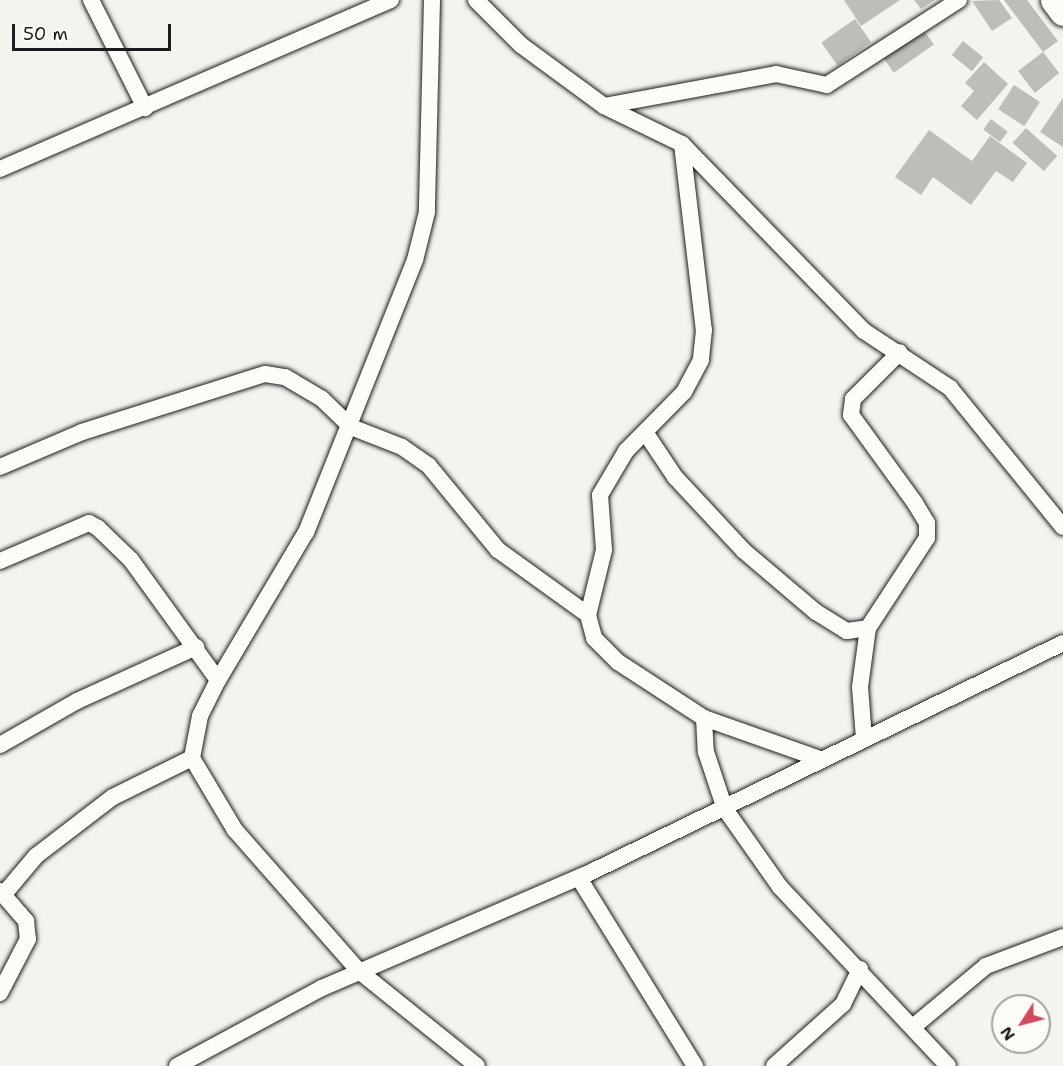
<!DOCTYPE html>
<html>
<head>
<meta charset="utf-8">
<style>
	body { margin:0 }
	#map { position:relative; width:1063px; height:1066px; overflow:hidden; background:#f4f3ee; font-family:"Shantell Sans",sans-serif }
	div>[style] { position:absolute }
	.building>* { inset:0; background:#bebdba; transform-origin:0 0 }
	.roads { filter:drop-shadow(0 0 2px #1c1c1c) drop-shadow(0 0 2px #1c1c1c) }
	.street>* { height:16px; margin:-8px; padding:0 8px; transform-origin:8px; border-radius:8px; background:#fdfcf7 }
	.primary>* { height:27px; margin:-13.5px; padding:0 13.5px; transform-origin:13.5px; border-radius:13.5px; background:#fdfcf7 }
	span { translate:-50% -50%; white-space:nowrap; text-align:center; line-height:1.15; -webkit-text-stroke:4.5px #fdfcf7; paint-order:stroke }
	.north { position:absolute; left:991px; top:994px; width:60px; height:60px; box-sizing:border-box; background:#fdfcf7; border:2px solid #a3a29f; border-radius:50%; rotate:234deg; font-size:16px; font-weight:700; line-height:24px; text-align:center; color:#1c1c1c }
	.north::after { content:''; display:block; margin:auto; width:21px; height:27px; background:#d1495b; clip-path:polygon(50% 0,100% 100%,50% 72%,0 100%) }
	.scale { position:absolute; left:12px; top:24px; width:159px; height:27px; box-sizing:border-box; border:3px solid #1c1c1c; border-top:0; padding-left:8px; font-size:18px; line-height:21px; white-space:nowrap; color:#1c1c1c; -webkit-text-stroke:4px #fdfcf7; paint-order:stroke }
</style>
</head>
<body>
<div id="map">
	<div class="building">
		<div style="clip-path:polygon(844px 0,900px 0,861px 26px)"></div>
		<div style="clip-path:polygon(914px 0,935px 0,921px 9px)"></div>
		<div style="clip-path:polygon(999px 0,1012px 18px,992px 31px,972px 1px)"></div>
		<div style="clip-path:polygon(1004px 0,1027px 0,1058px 41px,1043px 52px,1059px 73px,1035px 93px,1018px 71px,1043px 52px)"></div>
		<div style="left:855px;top:19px;width:28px;height:41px;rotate:55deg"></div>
		<div style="left:923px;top:29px;width:19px;height:49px;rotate:55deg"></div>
		<div style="left:963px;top:41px;width:26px;height:18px;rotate:39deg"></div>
		<div style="clip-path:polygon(984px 62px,1008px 84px,977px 120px,961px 106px,974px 91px,965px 83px)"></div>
		<div style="left:1014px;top:85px;width:31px;height:29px;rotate:33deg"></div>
		<div style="clip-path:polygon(1063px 98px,1063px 147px,1040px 132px)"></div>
		<div style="left:991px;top:119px;width:21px;height:13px;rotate:37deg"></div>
		<div style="left:1026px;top:128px;width:42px;height:20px;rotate:42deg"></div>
		<div style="clip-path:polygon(929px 130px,972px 161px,990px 136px,1027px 163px,1013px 182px,996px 171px,971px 205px,933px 177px,921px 195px,895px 177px)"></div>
	</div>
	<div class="roads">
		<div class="street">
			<div style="left:91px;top:0;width:121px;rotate:63.4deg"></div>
			<div style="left:432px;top:0;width:212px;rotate:91.4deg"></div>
			<div style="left:427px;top:212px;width:49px;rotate:104deg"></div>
			<div style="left:415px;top:260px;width:293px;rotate:111.8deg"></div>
			<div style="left:306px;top:532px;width:172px;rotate:120.7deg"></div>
			<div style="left:218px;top:680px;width:40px;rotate:116.6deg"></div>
			<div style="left:200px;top:716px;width:43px;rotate:100.8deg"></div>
			<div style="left:192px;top:758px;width:84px;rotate:59.2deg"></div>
			<div style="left:235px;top:830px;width:188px;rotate:48.7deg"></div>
			<div style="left:359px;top:971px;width:151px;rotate:38.8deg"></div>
			<div style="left:476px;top:0;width:64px;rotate:45deg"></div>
			<div style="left:521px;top:45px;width:103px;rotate:36.3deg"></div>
			<div style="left:604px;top:106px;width:87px;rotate:26deg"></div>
			<div style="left:682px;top:144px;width:261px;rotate:45.8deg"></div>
			<div style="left:864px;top:331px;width:103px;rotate:33.5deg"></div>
			<div style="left:950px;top:388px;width:179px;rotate:50.9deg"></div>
			<div style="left:604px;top:106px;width:175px;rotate:-10.5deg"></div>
			<div style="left:776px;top:74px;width:52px;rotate:12.2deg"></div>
			<div style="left:827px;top:85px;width:157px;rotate:-32.8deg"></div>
			<div style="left:682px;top:144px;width:187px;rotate:83.3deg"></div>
			<div style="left:704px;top:330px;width:30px;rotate:96deg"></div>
			<div style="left:701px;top:360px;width:36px;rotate:118deg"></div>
			<div style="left:684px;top:392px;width:83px;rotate:134.5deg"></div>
			<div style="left:626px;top:451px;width:51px;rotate:120.6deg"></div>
			<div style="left:600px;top:495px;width:55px;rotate:85.8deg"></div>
			<div style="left:604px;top:550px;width:67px;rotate:103.8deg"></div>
			<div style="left:588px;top:615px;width:24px;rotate:75deg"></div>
			<div style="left:594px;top:638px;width:34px;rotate:45deg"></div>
			<div style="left:618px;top:662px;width:103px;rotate:33.1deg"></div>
			<div style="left:704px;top:718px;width:123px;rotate:19.5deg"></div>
			<div style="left:0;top:169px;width:426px;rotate:-23.4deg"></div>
			<div style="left:645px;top:432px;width:54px;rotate:56.3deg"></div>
			<div style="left:675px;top:477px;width:101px;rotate:47deg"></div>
			<div style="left:744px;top:551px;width:94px;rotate:40.3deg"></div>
			<div style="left:816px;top:612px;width:36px;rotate:32deg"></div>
			<div style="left:847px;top:631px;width:21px;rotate:-8deg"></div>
			<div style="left:0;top:467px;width:89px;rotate:-23.1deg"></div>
			<div style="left:82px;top:432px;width:192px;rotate:-17.6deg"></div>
			<div style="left:265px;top:374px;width:20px;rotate:9deg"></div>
			<div style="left:285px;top:377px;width:43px;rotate:30.7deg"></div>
			<div style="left:322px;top:399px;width:40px;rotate:44deg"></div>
			<div style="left:351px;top:427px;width:55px;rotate:21.4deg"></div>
			<div style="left:402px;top:447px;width:33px;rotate:35deg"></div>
			<div style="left:429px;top:466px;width:109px;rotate:50.6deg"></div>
			<div style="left:498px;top:550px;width:111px;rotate:35.8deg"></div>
			<div style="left:0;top:561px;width:97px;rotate:-23.1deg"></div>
			<div style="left:89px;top:523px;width:10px;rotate:29deg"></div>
			<div style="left:98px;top:528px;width:46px;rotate:44.1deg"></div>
			<div style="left:131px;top:560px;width:148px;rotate:54.1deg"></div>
			<div style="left:704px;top:718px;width:34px;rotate:87deg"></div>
			<div style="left:706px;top:752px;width:60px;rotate:71.6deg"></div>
			<div style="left:725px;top:809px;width:95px;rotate:54.8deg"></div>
			<div style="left:780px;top:887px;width:245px;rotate:46.8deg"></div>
			<div style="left:864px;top:739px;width:52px;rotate:-94.4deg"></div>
			<div style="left:860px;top:687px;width:60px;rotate:-82.3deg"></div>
			<div style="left:868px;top:628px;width:108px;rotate:-56.8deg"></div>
			<div style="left:927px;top:538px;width:15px;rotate:-90deg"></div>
			<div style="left:927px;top:523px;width:23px;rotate:-121deg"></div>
			<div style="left:915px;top:503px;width:109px;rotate:-126deg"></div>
			<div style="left:851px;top:415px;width:16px;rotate:-83deg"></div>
			<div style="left:853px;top:399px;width:66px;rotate:-45deg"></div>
			<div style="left:0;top:745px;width:89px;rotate:-29.7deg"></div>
			<div style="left:77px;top:701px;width:131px;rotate:-24.4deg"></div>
			<div style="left:579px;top:878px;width:221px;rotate:58.3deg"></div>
			<div style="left:0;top:891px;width:40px;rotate:49deg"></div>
			<div style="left:26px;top:921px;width:18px;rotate:84deg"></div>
			<div style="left:28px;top:939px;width:61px;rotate:117.4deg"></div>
			<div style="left:4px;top:894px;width:50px;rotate:-49.9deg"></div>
			<div style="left:36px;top:856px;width:97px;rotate:-37.5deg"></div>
			<div style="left:113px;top:797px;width:88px;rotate:-26.3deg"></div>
			<div style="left:913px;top:1027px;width:95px;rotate:-39.9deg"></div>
			<div style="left:986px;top:966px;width:82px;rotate:-20.6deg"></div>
			<div style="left:177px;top:1066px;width:165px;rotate:-28.3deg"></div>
			<div style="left:322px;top:988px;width:286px;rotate:-23.3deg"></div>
			<div style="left:585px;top:875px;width:531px;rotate:-25.89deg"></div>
			<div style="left:774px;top:1066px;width:93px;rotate:-41.9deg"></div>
			<div style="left:843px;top:1004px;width:39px;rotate:-64deg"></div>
		</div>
		<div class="primary">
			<div style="left:1054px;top:0;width:15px;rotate:53deg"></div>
		</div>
	</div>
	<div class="north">N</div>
	<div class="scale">50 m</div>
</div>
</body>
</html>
